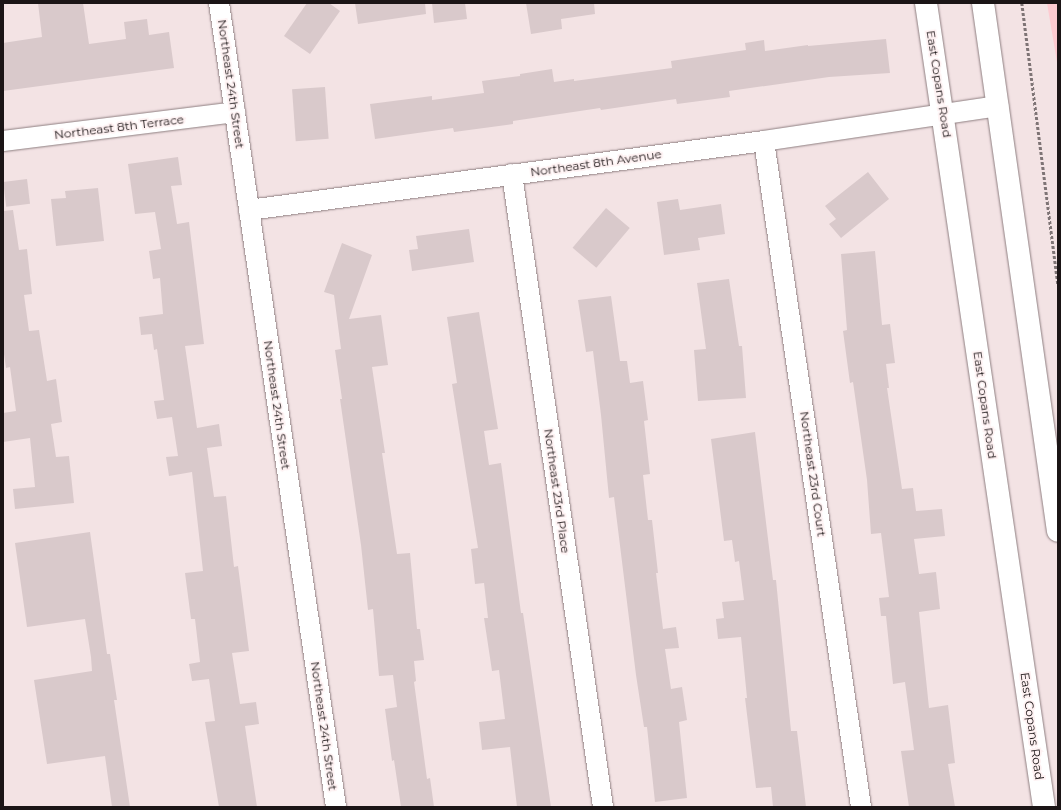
<!DOCTYPE html>
<html>
<head>
<meta charset="utf-8">
<style>
	body { margin:0 }
	#map { position:relative; width:1061px; height:810px; overflow:hidden; background:#f3e3e4; font-family:Montserrat,sans-serif }
	div>[style] { position:absolute }
	.green>* { inset:0; background:#fdcbd1 }
	.building>* { inset:0; background:#d9c9cb; transform-origin:0 0 }
	.path>* { height:2.5px; margin-top:-1.25px; transform-origin:0; background:repeating-linear-gradient(90deg,#7e7475 0 3px,transparent 0 5px) }
	.roads { filter:drop-shadow(0 0 1px #8e7f81) drop-shadow(0 0 1px #8e7f81) }
	.street>* { height:20px; margin:-10px; padding:0 10px; transform-origin:10px; border-radius:10px; background:#fff }
	.secondary>* { height:22px; margin:-11px; padding:0 11px; transform-origin:11px; border-radius:11px; background:#fff }
	span { translate:-50% -50%; white-space:nowrap; text-align:center; line-height:1.15; -webkit-text-stroke:3.5px #fef1f2; paint-order:stroke }
	.street-label { font-size:12px; color:#1b1516 }
	.frame { position:absolute; inset:0; border:4px solid #1b1516; pointer-events:none }
</style>
</head>
<body>
<div id="map">
	<div class="green">
		<div style="clip-path:polygon(1047px 3px,1058px 3px,1058px 68px)"></div>
	</div>
	<div class="building">
		<div style="clip-path:polygon(38px 3px,83px 3px,89px 44px,126px 39px,124px 22px,147px 19px,149px 35px,169px 32px,174px 68px,3px 91px,3px 43px,42px 37px)"></div>
		<div style="clip-path:polygon(307px 3px,329px 3px,340px 11px,310px 54px,284px 36px)"></div>
		<div style="clip-path:polygon(355px 3px,425px 3px,426px 14px,358px 24px)"></div>
		<div style="clip-path:polygon(432px 3px,465px 3px,467px 19px,434px 23px)"></div>
		<div style="clip-path:polygon(526px 3px,594px 3px,595px 14px,561px 19px,562px 29px,531px 34px)"></div>
		<div style="clip-path:polygon(886px 39px,890px 73px,829px 77px,729px 91px,730px 97px,677px 104px,676px 99px,601px 110px,600px 108px,513px 121px,513px 124px,454px 132px,453px 128px,375px 139px,370px 104px,432px 96px,432px 100px,484px 93px,482px 81px,520px 76px,520px 74px,552px 69px,554px 82px,574px 79px,574px 81px,672px 68px,671px 61px,746px 50px,745px 43px,764px 40px,765px 51px,808px 45px,808px 46px)"></div>
		<div style="left:325px;top:87px;width:52px;height:33px;rotate:86deg"></div>
		<div style="clip-path:polygon(178px 157px,182px 185px,171px 186px,177px 224px,189px 222px,204px 344px,185px 346px,197px 428px,219px 424px,222px 446px,207px 448px,214px 497px,226px 496px,234px 567px,238px 566px,244px 612px,249px 651px,232px 653px,240px 704px,256px 702px,259px 724px,245px 726px,257px 807px,219px 807px,205px 722px,215px 721px,209px 679px,192px 681px,189px 664px,200px 662px,195px 619px,191px 619px,185px 573px,203px 571px,192px 472px,169px 476px,166px 457px,178px 456px,172px 417px,157px 419px,154px 401px,164px 400px,157px 349px,154px 350px,152px 334px,141px 335px,139px 317px,163px 314px,160px 278px,153px 279px,149px 251px,161px 249px,155px 212px,135px 214px,128px 164px)"></div>
		<div style="clip-path:polygon(868px 172px,889px 199px,841px 238px,829px 224px,836px 219px,825px 206px)"></div>
		<div style="left:27px;top:179px;width:25px;height:24px;rotate:83deg"></div>
		<div style="clip-path:polygon(98px 188px,104px 241px,56px 246px,51px 199px,66px 198px,65px 191px)"></div>
		<div style="clip-path:polygon(678px 199px,680px 210px,721px 204px,725px 234px,698px 238px,700px 250px,664px 255px,657px 202px)"></div>
		<div style="left:606px;top:208px;width:31px;height:52px;rotate:40deg"></div>
		<div style="clip-path:polygon(13px 210px,19px 250px,27px 249px,32px 294px,24px 295px,29px 331px,39px 330px,47px 381px,56px 379px,62px 422px,51px 424px,56px 457px,69px 456px,74px 503px,15px 509px,13px 489px,35px 487px,30px 438px,3px 442px,3px 413px,16px 411px,10px 367px,6px 368px,3px 347px,3px 211px)"></div>
		<div style="clip-path:polygon(469px 229px,474px 262px,412px 271px,409px 250px,418px 249px,416px 236px)"></div>
		<div style="clip-path:polygon(342px 243px,372px 255px,349px 319px,381px 315px,388px 365px,372px 367px,385px 453px,382px 453px,397px 554px,410px 553px,417px 629px,420px 629px,424px 660px,414px 661px,416px 681px,414px 682px,427px 779px,430px 778px,434px 807px,401px 807px,394px 760px,392px 761px,385px 709px,397px 707px,393px 675px,379px 676px,373px 609px,368px 610px,361px 545px,340px 399px,342px 399px,335px 350px,341px 349px,334px 295px,324px 292px)"></div>
		<div style="clip-path:polygon(875px 251px,882px 325px,890px 324px,895px 363px,886px 364px,889px 388px,887px 388px,902px 489px,913px 488px,916px 511px,942px 509px,945px 536px,914px 539px,919px 574px,936px 572px,940px 609px,919px 612px,929px 708px,948px 705px,955px 763px,948px 764px,955px 807px,909px 807px,901px 751px,914px 750px,905px 682px,893px 684px,886px 616px,881px 616px,879px 598px,889px 597px,881px 533px,871px 534px,867px 480px,853px 382px,850px 383px,843px 331px,847px 330px,841px 254px)"></div>
		<div style="clip-path:polygon(729px 279px,739px 346px,742px 346px,746px 398px,698px 401px,694px 350px,706px 349px,697px 283px)"></div>
		<div style="clip-path:polygon(611px 296px,620px 361px,627px 361px,630px 383px,643px 381px,648px 420px,644px 421px,650px 474px,643px 475px,648px 520px,652px 520px,658px 573px,656px 573px,663px 629px,676px 627px,679px 648px,665px 649px,671px 689px,682px 687px,687px 720px,679px 722px,687px 798px,655px 802px,647px 727px,644px 727px,636px 675px,614px 497px,609px 498px,601px 415px,593px 351px,586px 352px,578px 300px)"></div>
		<div style="clip-path:polygon(479px 312px,498px 429px,484px 431px,489px 465px,501px 463px,521px 613px,523px 613px,551px 807px,517px 807px,510px 747px,482px 750px,479px 722px,505px 719px,499px 670px,492px 671px,484px 618px,488px 618px,484px 583px,475px 584px,471px 549px,478px 548px,452px 384px,457px 383px,447px 317px)"></div>
		<div style="clip-path:polygon(755px 432px,773px 580px,776px 580px,791px 731px,797px 731px,806px 807px,773px 807px,771px 787px,756px 788px,745px 698px,747px 698px,741px 637px,718px 639px,716px 619px,724px 618px,722px 602px,744px 600px,739px 561px,735px 562px,732px 540px,724px 541px,711px 439px)"></div>
		<div style="clip-path:polygon(90px 532px,107px 654px,110px 654px,117px 700px,114px 700px,130px 807px,112px 807px,105px 756px,47px 764px,34px 680px,92px 671px,91px 657px,85px 619px,27px 627px,15px 543px)"></div>
	</div>
	<div class="path">
		<div style="left:1022px;top:3px;width:284px;rotate:82.7deg"></div>
	</div>
	<div class="roads">
		<div class="street">
			<div style="left:219px;top:3px;width:812px;rotate:81.72deg"></div>
			<div style="left:3px;top:141px;width:234px;rotate:-7.1deg"></div>
			<div style="left:764px;top:141px;width:673px;rotate:81.71deg"></div>
			<div style="left:512px;top:174px;width:640px;rotate:81.82deg"></div>
			<div style="left:249px;top:210px;width:520px;rotate:-7.63deg"></div>
			<div style="left:764px;top:141px;width:237px;rotate:-8.5deg"></div>
		</div>
		<div class="secondary">
			<div style="left:926px;top:3px;width:813px;rotate:81.65deg"></div>
			<div style="left:983px;top:3px;width:533px;rotate:81.92deg"></div>
		</div>
	</div>
	<div class="street-label">
		<span style="left:231px;top:84px;rotate:82deg">Northeast 24th Street</span>
		<span style="left:939px;top:84px;rotate:81deg">East Copans Road</span>
		<span style="left:119px;top:127px;rotate:-7deg">Northeast 8th Terrace</span>
		<span style="left:596px;top:163px;rotate:-8deg">Northeast 8th Avenue</span>
		<span style="left:277px;top:405px;rotate:82deg">Northeast 24th Street</span>
		<span style="left:985px;top:405px;rotate:82deg">East Copans Road</span>
		<span style="left:813px;top:474px;rotate:82deg">Northeast 23rd Court</span>
		<span style="left:557px;top:491px;rotate:82deg">Northeast 23rd Place</span>
		<span style="left:324px;top:726px;rotate:82deg">Northeast 24th Street</span>
		<span style="left:1032px;top:726px;rotate:82deg">East Copans Road</span>
	</div>
	<div class="frame"></div>
</div>
</body>
</html>
